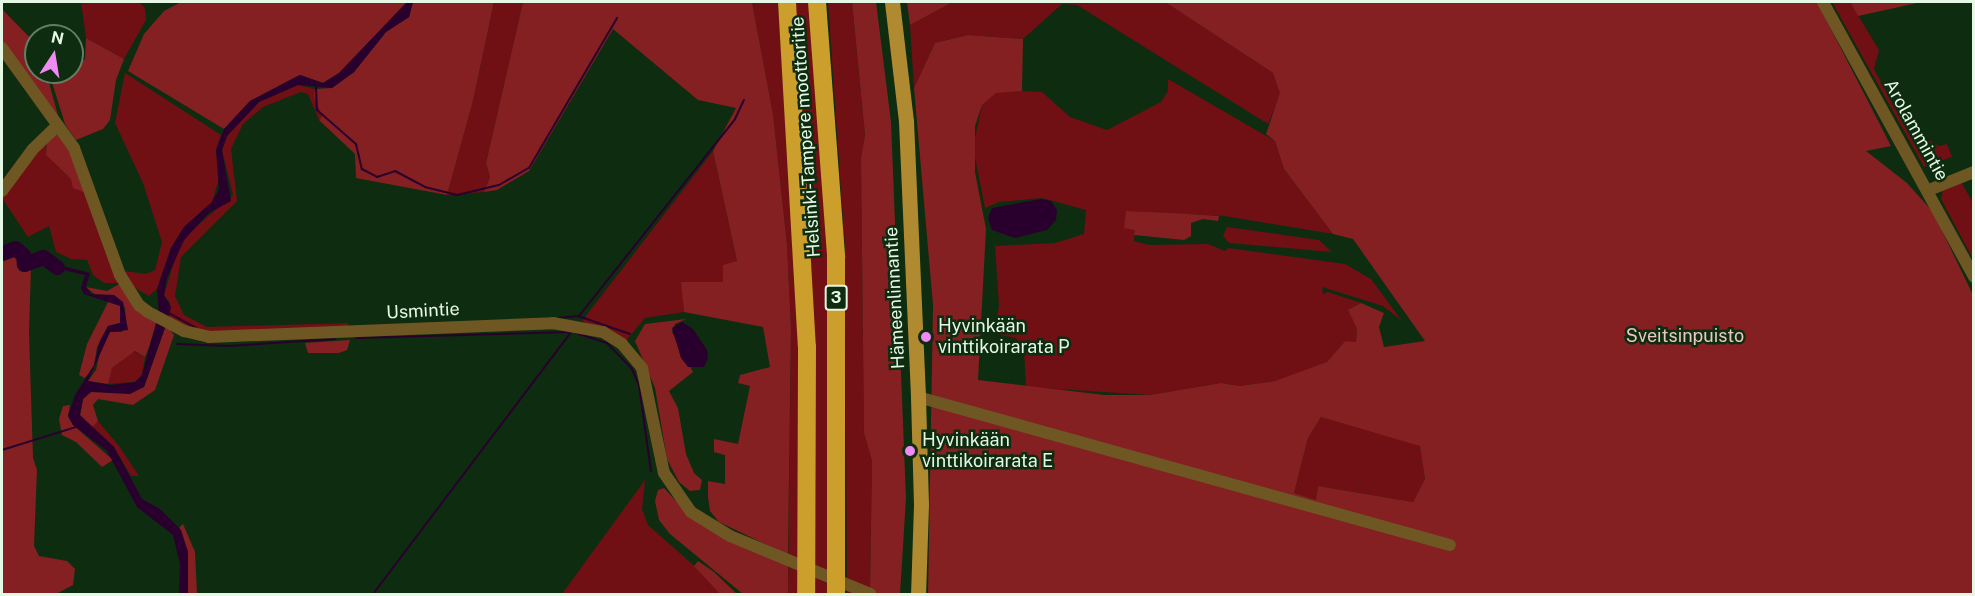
<!DOCTYPE html>
<html>
<head>
<meta charset="utf-8">
<style>
	body { margin:0 }
	#map { position:relative; width:1975px; height:596px; overflow:hidden; background:#0e2c10; font-family:"Public Sans",sans-serif }
	div>[style] { position:absolute }
	.green>* { inset:0; background:#700f14 }
	.forest>* { inset:0; background:#842021 }
	.water>* { inset:0; background:#29002d }
	.stream>* { height:2px; margin:-1px; padding:0 1px; transform-origin:1px; border-radius:1px; background:#29002d }
	.river>* { height:15px; margin:-7.5px; padding:0 7.5px; transform-origin:7.5px; border-radius:7.5px; background:#29002d }
	.minor>* { height:12px; margin:-6px; padding:0 6px; transform-origin:6px; border-radius:6px; background:#6e5723 }
	.major>* { height:15px; margin:-7.5px; padding:0 7.5px; transform-origin:7.5px; border-radius:7.5px; background:#b08a30 }
	.highway>* { height:18px; margin:-9px; padding:0 9px; transform-origin:9px; border-radius:9px; background:#cc9e2b }
	.dots>* { width:16px; height:16px; translate:-50% -50%; box-sizing:border-box; border:3px solid #0e2c10; border-radius:50% }
	span { translate:-50% -50%; white-space:nowrap; text-align:center; line-height:1.15; -webkit-text-stroke:5px #0e2c10; paint-order:stroke }
	.shield-label span { padding:2px 4px; background:#0e2c10; border:2px solid; border-radius:4px; -webkit-text-stroke-width:0 }
	.shield-label { font-size:16px; color:#e5f7e5; font-weight:700 }
	.street-label { font-size:18px; color:#e5f7e5 }
	.poi-label { font-size:18px; color:#e5f7e5 }
	.left { translate:0 -50%; text-align:left }
	.park-label { font-size:18px; color:#eac7c3 }
	.frame { position:absolute; inset:0; border:3px solid #e5f7e5; pointer-events:none }
	.north { position:absolute; left:24px; top:24px; width:60px; height:60px; box-sizing:border-box; background:#0e2c10; border:2px solid #647d65; border-radius:50%; rotate:12deg; font-size:16px; font-weight:700; line-height:24px; text-align:center; color:#e5f7e5 }
	.north::after { content:''; display:block; margin:auto; width:21px; height:27px; background:#f08bf6; clip-path:polygon(50% 0,100% 100%,50% 72%,0 100%) }
</style>
</head>
<body>
<div id="map">
	<div class="green">
		<div style="clip-path:polygon(81px 2px,139px 2px,145px 8px,146px 20px,124px 59px,86px 38px)"></div>
		<div style="clip-path:polygon(494px 2px,523px 2px,486px 163px,490px 177px,484px 192px,447px 195px,473px 101px)"></div>
		<div style="clip-path:polygon(752px 2px,778px 2px,798px 322px,797px 594px,788px 594px,791px 328px,787px 244px,773px 114px)"></div>
		<div style="clip-path:polygon(795px 2px,813px 2px,827px 229px,830px 594px,811px 594px,814px 355px)"></div>
		<div style="clip-path:polygon(828px 2px,852px 2px,865px 135px,861px 158px,864px 433px,872px 461px,870px 589px,862px 594px,847px 594px,845px 247px)"></div>
		<div style="clip-path:polygon(953px 2px,1165px 2px,1273px 73px,1281px 93px,1268px 124px,1077px 5px,1062px 4px,1023px 39px,968px 35px,935px 43px,914px 88px,910px 25px)"></div>
		<div style="clip-path:polygon(1832px 2px,1850px 2px,1879px 50px,1874px 69px,1904px 125px,1939px 146px,1947px 144px,1952px 157px,1924px 167px)"></div>
		<div style="clip-path:polygon(125px 73px,221px 135px,216px 150px,219px 179px,212px 202px,184px 227px,171px 248px,157px 289px,149px 296px,132px 286px,124px 271px,146px 274px,155px 270px,162px 242px,143px 183px,115px 123px)"></div>
		<div style="clip-path:polygon(1168px 79px,1275px 141px,1284px 169px,1333px 234px,1224px 216px,1127px 211px,1135px 230px,1134px 241px,1149px 245px,1208px 244px,1225px 251px,1228px 248px,1345px 264px,1371px 279px,1402px 321px,1383px 306px,1322px 287px,1323px 294px,1328px 292px,1361px 303px,1348px 310px,1357px 329px,1356px 342px,1345px 341px,1327px 362px,1314px 369px,1275px 381px,1239px 386px,1221px 383px,1150px 395px,1026px 387px,1024px 349px,1016px 338px,995px 334px,999px 305px,995px 246px,1055px 243px,1084px 234px,1086px 210px,1042px 198px,999px 202px,985px 208px,973px 147px,982px 105px,996px 92px,1007px 90px,1042px 92px,1070px 117px,1107px 130px,1161px 102px,1168px 91px)"></div>
		<div style="clip-path:polygon(298px 85px,315px 89px,322px 116px,319px 120px,308px 94px,301px 92px,263px 107px,243px 124px,231px 149px,237px 201px,181px 257px,175px 296px,184px 315px,207px 327px,349px 323px,346px 329px,201px 332px,168px 320px,170px 303px,164px 295px,178px 249px,192px 230px,233px 195px,222px 150px,227px 136px,259px 102px)"></div>
		<div style="clip-path:polygon(47px 139px,46px 155px,86px 193px,121px 283px,104px 283px,93px 275px,87px 260px,71px 259px,56px 252px,49px 226px,28px 237px,2px 198px)"></div>
		<div style="clip-path:polygon(713px 151px,737px 261px,723px 282px,682px 282px,684px 312px,645px 318px,626px 341px,582px 321px)"></div>
		<div style="clip-path:polygon(1960px 180px,1973px 203px,1973px 259px,1941px 199px,1943px 189px)"></div>
		<div style="clip-path:polygon(1227px 227px,1319px 240px,1332px 252px,1229px 243px,1223px 236px)"></div>
		<div style="clip-path:polygon(134px 351px,145px 357px,142px 375px,135px 382px,108px 384px,112px 368px)"></div>
		<div style="clip-path:polygon(1321px 417px,1420px 445px,1425px 479px,1413px 502px,1318px 486px,1316px 500px,1294px 493px,1308px 438px)"></div>
		<div style="clip-path:polygon(98px 421px,119px 446px,139px 476px,131px 476px,114px 447px,92px 428px)"></div>
		<div style="clip-path:polygon(645px 480px,642px 509px,648px 525px,708px 578px,720px 594px,562px 594px)"></div>
	</div>
	<div class="forest">
		<div style="clip-path:polygon(181px 2px,407px 2px,339px 73px,323px 83px,300px 75px,290px 80px,250px 101px,224px 129px,128px 71px,144px 34px,164px 11px)"></div>
		<div style="clip-path:polygon(413px 2px,494px 2px,473px 101px,447px 195px,356px 178px,355px 154px,319px 120px,322px 116px,314px 97px,315px 89px,332px 88px,354px 72px,386px 32px,409px 17px)"></div>
		<div style="clip-path:polygon(523px 2px,752px 2px,773px 114px,787px 244px,791px 328px,788px 555px,719px 522px,710px 511px,708px 497px,708px 481px,725px 484px,725px 455px,714px 452px,714px 439px,738px 444px,750px 386px,738px 383px,740px 375px,770px 367px,763px 327px,684px 312px,681px 282px,723px 282px,723px 265px,737px 261px,713px 151px,736px 108px,698px 100px,613px 29px,529px 171px,497px 190px,484px 192px,490px 177px,486px 163px)"></div>
		<div style="clip-path:polygon(852px 2px,876px 2px,891px 122px,906px 498px,900px 594px,877px 594px,870px 589px,872px 461px,864px 433px,861px 158px,865px 135px)"></div>
		<div style="clip-path:polygon(907px 2px,953px 2px,910px 25px)"></div>
		<div style="clip-path:polygon(evenodd,1165px 2px,1817px 2px,1891px 146px,1866px 151px,1907px 183px,1933px 212px,1973px 295px,1973px 594px,928px 594px,933px 305px,914px 88px,935px 43px,968px 35px,1023px 39px,1022px 91px,996px 93px,982px 105px,975px 126px,975px 172px,986px 229px,978px 380px,1105px 395px,1150px 395px,1221px 383px,1239px 386px,1275px 381px,1327px 362px,1345px 341px,1356px 342px,1357px 329px,1348px 310px,1361px 303px,1384px 313px,1379px 327px,1384px 347px,1425px 341px,1353px 239px,1333px 234px,1284px 169px,1275px 141px,1266px 134px,1280px 93px,1273px 73px,1165px 2px,1321px 417px,1420px 446px,1425px 479px,1413px 502px,1318px 486px,1316px 500px,1294px 493px,1308px 438px,1321px 417px)"></div>
		<div style="clip-path:polygon(1850px 2px,1922px 2px,1858px 16px)"></div>
		<div style="clip-path:polygon(2px 9px,35px 43px,36px 72px,46px 72px,59px 119px,2px 44px)"></div>
		<div style="clip-path:polygon(86px 38px,124px 59px,116px 80px,110px 120px,103px 129px,76px 140px,65px 124px,50px 76px,75px 71px,85px 59px)"></div>
		<div style="clip-path:polygon(54px 133px,67px 140px,86px 193px,73px 188px,71px 179px,46px 155px,47px 139px)"></div>
		<div style="clip-path:polygon(1126px 211px,1173px 213px,1219px 216px,1218px 221px,1203px 219px,1191px 223px,1191px 236px,1184px 240px,1134px 235px,1135px 230px,1124px 228px)"></div>
		<div style="clip-path:polygon(14px 250px,20px 254px,21px 264px,31px 266px,29px 333px,33px 458px,37px 470px,34px 546px,39px 556px,67px 561px,75px 569px,73px 585px,56px 594px,2px 594px,2px 256px)"></div>
		<div style="clip-path:polygon(121px 283px,157px 320px,149px 347px,145px 357px,135px 351px,112px 368px,108px 384px,88px 381px,96px 370px,101px 348px,110px 332px,122px 332px,126px 324px,125px 308px,114px 295px,97px 296px,86px 287px,107px 291px)"></div>
		<div style="clip-path:polygon(109px 300px,120px 306px,120px 323px,108px 326px,97px 347px,94px 366px,85px 378px,79px 375px,87px 344px)"></div>
		<div style="clip-path:polygon(686px 319px,675px 324px,672px 332px,693px 372px,669px 391px,678px 408px,686px 454px,694px 473px,702px 480px,700px 490px,690px 491px,679px 482px,667px 459px,655px 388px,635px 341px,645px 324px)"></div>
		<div style="clip-path:polygon(166px 325px,174px 335px,155px 390px,133px 405px,98px 399px,93px 405px,98px 421px,92px 428px,80px 415px,83px 399px,91px 392px,144px 387px)"></div>
		<div style="clip-path:polygon(350px 340px,347px 350px,339px 353px,308px 353px,305px 343px)"></div>
		<div style="clip-path:polygon(70px 405px,68px 416px,73px 425px,113px 460px,102px 467px,76px 442px,62px 435px,59px 419px,63px 406px)"></div>
		<div style="clip-path:polygon(664px 488px,678px 503px,788px 564px,788px 594px,743px 594px,670px 534px,659px 520px,655px 501px,658px 490px)"></div>
		<div style="clip-path:polygon(183px 524px,195px 552px,197px 594px,188px 594px,188px 552px,179px 528px)"></div>
		<div style="clip-path:polygon(698px 561px,714px 572px,737px 594px,720px 594px,694px 566px)"></div>
	</div>
	<div class="water">
		<div style="clip-path:polygon(407px 2px,413px 2px,409px 17px,386px 32px,354px 72px,332px 88px,298px 85px,259px 102px,227px 136px,222px 150px,231px 201px,209px 213px,184px 240px,167px 278px,164px 295px,171px 307px,168px 320px,159px 315px,157px 289px,171px 248px,184px 227px,212px 202px,219px 189px,216px 150px,224px 129px,250px 101px,290px 80px,300px 75px,323px 83px,339px 73px)"></div>
		<div style="clip-path:polygon(1041px 199px,1051px 201px,1057px 210px,1056px 220px,1047px 230px,1015px 238px,992px 230px,988px 218px,992px 208px)"></div>
		<div style="clip-path:polygon(43px 256px,51px 263px,90px 273px,86px 287px,91px 294px,114px 295px,123px 302px,128px 330px,110px 332px,88px 381px,111px 385px,135px 382px,142px 375px,157px 320px,166px 325px,144px 387px,130px 394px,91px 392px,83px 399px,80px 415px,114px 447px,142px 499px,160px 509px,181px 530px,188px 552px,188px 594px,179px 594px,180px 564px,173px 535px,137px 507px,107px 451px,73px 425px,68px 416px,75px 395px,94px 365px,100px 341px,108px 326px,120px 323px,120px 306px,84px 294px,81px 288px,85px 275px,50px 267px)"></div>
		<div style="clip-path:polygon(682px 322px,693px 329px,707px 350px,708px 358px,704px 367px,688px 367px,681px 358px,672px 328px)"></div>
	</div>
	<div class="stream">
		<div style="left:316px;top:86px;width:24px;rotate:88deg"></div>
		<div style="left:317px;top:110px;width:52px;rotate:41.1deg"></div>
		<div style="left:356px;top:144px;width:26px;rotate:77deg"></div>
		<div style="left:362px;top:169px;width:17px;rotate:28deg"></div>
		<div style="left:377px;top:177px;width:19px;rotate:-18deg"></div>
		<div style="left:395px;top:171px;width:34px;rotate:28deg"></div>
		<div style="left:425px;top:187px;width:33px;rotate:14deg"></div>
		<div style="left:457px;top:195px;width:43px;rotate:-13.4deg"></div>
		<div style="left:499px;top:185px;width:34px;rotate:-30deg"></div>
		<div style="left:529px;top:168px;width:174px;rotate:-59.6deg"></div>
		<div style="left:167px;top:312px;width:33px;rotate:29deg"></div>
		<div style="left:579px;top:316px;width:251px;rotate:-51.6deg"></div>
		<div style="left:735px;top:119px;width:21px;rotate:-65deg"></div>
		<div style="left:558px;top:318px;width:20px;rotate:-6deg"></div>
		<div style="left:578px;top:316px;width:55px;rotate:19.1deg"></div>
		<div style="left:576px;top:333px;width:33px;rotate:18deg"></div>
		<div style="left:607px;top:343px;width:36px;rotate:46deg"></div>
		<div style="left:632px;top:369px;width:17px;rotate:66deg"></div>
		<div style="left:639px;top:385px;width:87px;rotate:82.1deg"></div>
		<div style="left:356px;top:338px;width:214px;rotate:-1.6deg"></div>
		<div style="left:177px;top:344px;width:51px;rotate:2.2deg"></div>
		<div style="left:228px;top:346px;width:107px;rotate:-3.7deg"></div>
		<div style="left:2px;top:450px;width:77px;rotate:-17.3deg"></div>
		<div style="left:373px;top:594px;width:328px;rotate:-52.9deg"></div>
	</div>
	<div class="river">
		<div style="left:2px;top:253px;width:14px;rotate:-21deg"></div>
		<div style="left:15px;top:248px;width:11px;rotate:41deg"></div>
		<div style="left:23px;top:255px;width:9px;rotate:84deg"></div>
		<div style="left:24px;top:264px;width:20px;rotate:-20deg"></div>
		<div style="left:43px;top:257px;width:17px;rotate:36deg"></div>
	</div>
	<div class="minor">
		<div style="left:1823px;top:2px;width:314px;rotate:61.2deg"></div>
		<div style="left:2px;top:48px;width:123px;rotate:54.2deg"></div>
		<div style="left:74px;top:148px;width:135px;rotate:70.1deg"></div>
		<div style="left:120px;top:275px;width:36px;rotate:58deg"></div>
		<div style="left:139px;top:305px;width:11px;rotate:38deg"></div>
		<div style="left:148px;top:312px;width:41px;rotate:27.8deg"></div>
		<div style="left:184px;top:331px;width:26px;rotate:13deg"></div>
		<div style="left:209px;top:337px;width:344px;rotate:-2.3deg"></div>
		<div style="left:553px;top:323px;width:51px;rotate:10.2deg"></div>
		<div style="left:603px;top:332px;width:22px;rotate:32deg"></div>
		<div style="left:622px;top:344px;width:31px;rotate:50deg"></div>
		<div style="left:642px;top:368px;width:107px;rotate:78.2deg"></div>
		<div style="left:664px;top:473px;width:47px;rotate:55.3deg"></div>
		<div style="left:691px;top:512px;width:46px;rotate:31.6deg"></div>
		<div style="left:730px;top:536px;width:152px;rotate:22.5deg"></div>
		<div style="left:1929px;top:190px;width:48px;rotate:-21.8deg"></div>
		<div style="left:2px;top:191px;width:52px;rotate:-53.6deg"></div>
		<div style="left:33px;top:149px;width:33px;rotate:-44deg"></div>
		<div style="left:918px;top:397px;width:552px;rotate:15.55deg"></div>
	</div>
	<div class="major">
		<div style="left:892px;top:2px;width:120px;rotate:83.3deg"></div>
		<div style="left:906px;top:121px;width:276px;rotate:87.5deg"></div>
		<div style="left:918px;top:397px;width:108px;rotate:88.4deg"></div>
		<div style="left:921px;top:505px;width:89px;rotate:91.9deg"></div>
	</div>
	<div class="highway">
		<div style="left:787px;top:2px;width:346px;rotate:86.7deg"></div>
		<div style="left:807px;top:347px;width:247px;rotate:90.2deg"></div>
		<div style="left:817px;top:2px;width:256px;rotate:85.7deg"></div>
		<div style="left:836px;top:257px;width:337px;rotate:90deg"></div>
	</div>
	<div class="dots">
		<div style="left:926px;top:337px;background:#f08bf6"></div>
		<div style="left:910px;top:451px;background:#f08bf6"></div>
	</div>
	<div class="shield-label">
		<span style="left:836px;top:298px">3</span>
	</div>
	<div class="street-label">
		<span style="left:1916px;top:130px;rotate:61deg">Arolammintie</span>
		<span style="left:806px;top:137px;rotate:-94deg">Helsinki-Tampere moottoritie</span>
		<span style="left:895px;top:298px;rotate:-93deg">Hämeenlinnantie</span>
		<span style="left:423px;top:311px;rotate:-3deg">Usmintie</span>
	</div>
	<div class="poi-label">
		<span class="left" style="left:938px;top:337px">Hyvinkään<br>vinttikoirarata P</span>
		<span class="left" style="left:922px;top:451px">Hyvinkään<br>vinttikoirarata E</span>
	</div>
	<div class="park-label">
		<span style="left:1685px;top:336px">Sveitsinpuisto</span>
	</div>
	<div class="frame"></div>
	<div class="north">N</div>
</div>
</body>
</html>
